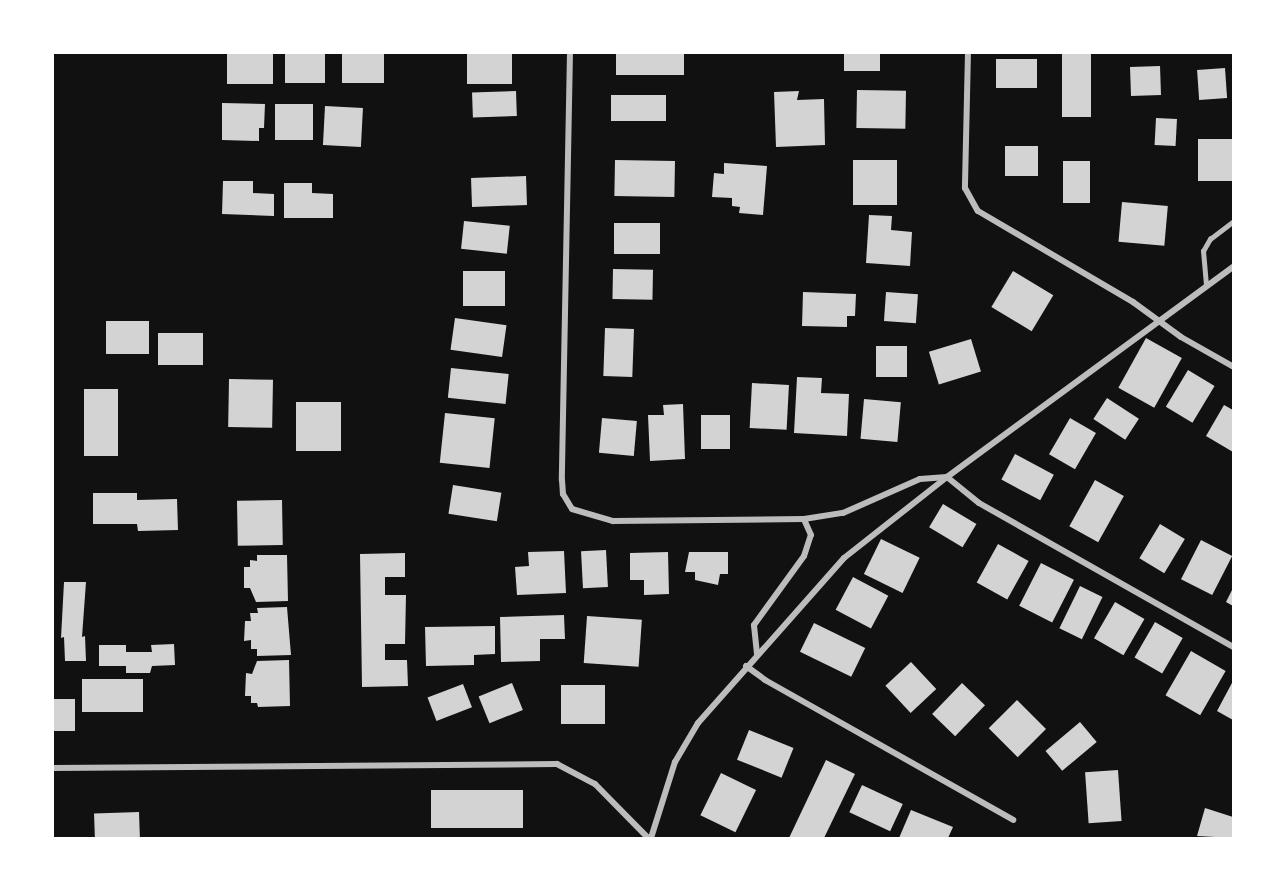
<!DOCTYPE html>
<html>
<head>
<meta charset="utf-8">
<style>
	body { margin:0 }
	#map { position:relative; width:1286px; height:891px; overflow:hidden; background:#111; font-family:"Source Serif 4",serif }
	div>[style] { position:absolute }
	.building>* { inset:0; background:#d3d3d3; transform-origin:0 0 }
	.service>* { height:4.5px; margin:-2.25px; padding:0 2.25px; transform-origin:2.25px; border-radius:2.25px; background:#bcbcbc }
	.minor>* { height:6px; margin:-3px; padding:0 3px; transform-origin:3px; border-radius:3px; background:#bcbcbc }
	span { translate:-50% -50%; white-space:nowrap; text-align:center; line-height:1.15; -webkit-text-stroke:6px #fff; paint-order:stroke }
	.frame { position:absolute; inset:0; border:54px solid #fff; pointer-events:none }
</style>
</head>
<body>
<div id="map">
	<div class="building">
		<div style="left:227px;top:52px;width:46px;height:32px"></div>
		<div style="left:285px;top:52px;width:40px;height:31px"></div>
		<div style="left:342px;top:52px;width:42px;height:31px"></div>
		<div style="left:467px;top:52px;width:45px;height:32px"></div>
		<div style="left:616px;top:52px;width:68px;height:23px"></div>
		<div style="left:844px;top:52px;width:36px;height:19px"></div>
		<div style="left:1062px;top:52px;width:29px;height:65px"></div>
		<div style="left:996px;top:59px;width:41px;height:29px"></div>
		<div style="left:1160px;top:66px;width:29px;height:30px;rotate:88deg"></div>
		<div style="left:1225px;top:68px;width:30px;height:28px;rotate:86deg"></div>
		<div style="left:857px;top:90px;width:49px;height:38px;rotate:1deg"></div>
		<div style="left:516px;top:91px;width:25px;height:44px;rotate:88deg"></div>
		<div style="clip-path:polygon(799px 91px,797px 100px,824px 99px,825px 145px,776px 147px,774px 92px)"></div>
		<div style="left:611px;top:95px;width:55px;height:26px"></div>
		<div style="clip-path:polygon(222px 103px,265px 104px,264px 128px,259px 128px,259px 141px,222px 140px)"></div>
		<div style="left:275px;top:104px;width:38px;height:36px"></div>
		<div style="left:325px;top:106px;width:38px;height:39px;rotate:3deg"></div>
		<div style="left:1156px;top:118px;width:21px;height:27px;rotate:3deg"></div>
		<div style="left:1233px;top:139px;width:42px;height:35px;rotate:90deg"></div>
		<div style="left:1005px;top:146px;width:33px;height:30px"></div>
		<div style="left:615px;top:160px;width:60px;height:36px;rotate:1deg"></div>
		<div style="left:853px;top:160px;width:44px;height:45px"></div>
		<div style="left:1063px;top:161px;width:27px;height:42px"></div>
		<div style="clip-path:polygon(724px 163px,767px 166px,763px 215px,739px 213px,740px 207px,732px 206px,732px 198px,712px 197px,714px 173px,724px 174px)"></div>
		<div style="left:526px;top:176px;width:29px;height:55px;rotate:88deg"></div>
		<div style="clip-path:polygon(223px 181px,253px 181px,253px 193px,274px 194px,274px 216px,222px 214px)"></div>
		<div style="clip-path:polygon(284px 183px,312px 183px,312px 193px,333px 194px,333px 218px,284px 218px)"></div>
		<div style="left:1122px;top:202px;width:46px;height:40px;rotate:5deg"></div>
		<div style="clip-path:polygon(869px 215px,892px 216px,891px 230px,912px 232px,910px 266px,866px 263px)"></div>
		<div style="left:464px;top:221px;width:46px;height:28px;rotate:6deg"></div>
		<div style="left:614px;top:223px;width:46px;height:31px"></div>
		<div style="left:613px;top:269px;width:40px;height:30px;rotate:1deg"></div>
		<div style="left:505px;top:271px;width:35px;height:42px;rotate:90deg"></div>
		<div style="left:1013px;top:271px;width:47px;height:42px;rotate:31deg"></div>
		<div style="clip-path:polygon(803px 292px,856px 294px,855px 316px,847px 316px,847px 327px,802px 326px)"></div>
		<div style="left:886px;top:292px;width:32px;height:29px;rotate:4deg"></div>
		<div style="left:455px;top:318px;width:52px;height:32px;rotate:8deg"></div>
		<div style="left:149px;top:321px;width:33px;height:43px;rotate:90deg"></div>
		<div style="left:605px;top:328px;width:29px;height:48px;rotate:2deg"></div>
		<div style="left:158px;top:333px;width:45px;height:32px"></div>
		<div style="left:1146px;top:338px;width:41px;height:57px;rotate:29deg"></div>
		<div style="left:971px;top:339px;width:34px;height:44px;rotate:73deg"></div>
		<div style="left:876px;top:346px;width:31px;height:31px"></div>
		<div style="left:451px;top:368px;width:58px;height:30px;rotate:6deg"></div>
		<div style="left:1188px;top:370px;width:31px;height:43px;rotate:31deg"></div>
		<div style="clip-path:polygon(797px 377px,822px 378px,821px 393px,849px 394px,847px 436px,794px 433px)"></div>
		<div style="left:229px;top:379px;width:44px;height:48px;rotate:1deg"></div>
		<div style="left:752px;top:383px;width:37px;height:45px;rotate:3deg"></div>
		<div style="left:84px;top:389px;width:34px;height:67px"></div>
		<div style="left:1107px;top:398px;width:38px;height:25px;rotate:33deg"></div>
		<div style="left:864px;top:399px;width:37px;height:40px;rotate:5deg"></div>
		<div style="left:296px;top:402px;width:45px;height:49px"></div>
		<div style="clip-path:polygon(683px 404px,685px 459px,650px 461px,648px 415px,664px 415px,663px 405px)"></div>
		<div style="clip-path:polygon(1224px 405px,1233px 410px,1233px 452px,1206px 436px)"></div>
		<div style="left:445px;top:413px;width:50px;height:50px;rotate:6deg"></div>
		<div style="left:730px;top:415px;width:34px;height:29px;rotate:90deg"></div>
		<div style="left:602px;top:418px;width:35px;height:35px;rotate:5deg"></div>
		<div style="left:1070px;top:418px;width:30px;height:42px;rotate:30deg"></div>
		<div style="left:1015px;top:454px;width:44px;height:29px;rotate:28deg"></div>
		<div style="left:1095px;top:480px;width:33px;height:53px;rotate:29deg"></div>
		<div style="left:453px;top:485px;width:49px;height:29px;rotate:9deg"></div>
		<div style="clip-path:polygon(93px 493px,137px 493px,137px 500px,177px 499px,178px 530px,138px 531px,137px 524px,93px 524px)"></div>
		<div style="left:282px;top:500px;width:45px;height:45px;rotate:89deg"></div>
		<div style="left:943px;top:504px;width:39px;height:27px;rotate:31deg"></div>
		<div style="left:1160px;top:524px;width:29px;height:40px;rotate:31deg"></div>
		<div style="left:881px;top:539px;width:43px;height:39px;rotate:26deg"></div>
		<div style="left:1201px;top:540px;width:35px;height:44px;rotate:27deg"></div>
		<div style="left:998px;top:544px;width:35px;height:44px;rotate:29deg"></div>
		<div style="left:606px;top:550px;width:37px;height:25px;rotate:87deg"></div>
		<div style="clip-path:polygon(564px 551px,566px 593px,517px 595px,515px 567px,529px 566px,528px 552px)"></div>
		<div style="clip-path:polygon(668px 552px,669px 594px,644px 595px,644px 580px,630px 580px,630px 553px)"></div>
		<div style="clip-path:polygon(689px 552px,728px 552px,728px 574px,720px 574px,718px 585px,695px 580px,695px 572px,685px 572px)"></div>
		<div style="clip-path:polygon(405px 553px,405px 577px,385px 577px,385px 595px,406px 595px,405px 644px,385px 644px,385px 660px,407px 660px,408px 686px,362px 687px,360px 554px)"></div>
		<div style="clip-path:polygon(257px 555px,287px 555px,288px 601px,256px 602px,250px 588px,244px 588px,244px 567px,250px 567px,250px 560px,257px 561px)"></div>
		<div style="left:1041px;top:563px;width:37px;height:48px;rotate:27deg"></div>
		<div style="left:853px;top:577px;width:40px;height:37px;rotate:28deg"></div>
		<div style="clip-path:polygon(64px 582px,86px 582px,82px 637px,85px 636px,86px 661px,65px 661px,64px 637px,61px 638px)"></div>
		<div style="left:1080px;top:586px;width:25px;height:47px;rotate:26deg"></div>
		<div style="clip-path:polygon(1233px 588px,1233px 606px,1226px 602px)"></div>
		<div style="left:1115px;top:602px;width:34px;height:42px;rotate:30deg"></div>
		<div style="clip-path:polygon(287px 607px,291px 655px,257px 656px,257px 649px,251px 649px,251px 640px,244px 641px,245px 621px,251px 621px,250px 613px,258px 613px,257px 608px)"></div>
		<div style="clip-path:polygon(564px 615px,565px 639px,540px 639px,540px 661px,501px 662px,500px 617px)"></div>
		<div style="left:587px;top:616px;width:55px;height:47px;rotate:4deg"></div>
		<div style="left:1155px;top:622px;width:32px;height:41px;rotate:30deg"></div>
		<div style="left:814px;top:623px;width:57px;height:32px;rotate:26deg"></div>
		<div style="clip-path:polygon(495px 626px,495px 654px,474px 655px,474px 665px,426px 666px,425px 627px)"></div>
		<div style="clip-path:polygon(174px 644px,175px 665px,152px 666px,150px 673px,126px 673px,126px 666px,99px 666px,99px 645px,126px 645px,126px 652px,152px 652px,151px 645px)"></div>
		<div style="left:1191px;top:651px;width:40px;height:51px;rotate:30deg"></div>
		<div style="clip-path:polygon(289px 660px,290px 706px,258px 707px,257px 703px,251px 703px,251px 696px,245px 696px,246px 673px,252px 674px,257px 661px)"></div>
		<div style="left:911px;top:662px;width:37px;height:35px;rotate:47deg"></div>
		<div style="left:143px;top:679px;width:33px;height:61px;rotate:90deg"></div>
		<div style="clip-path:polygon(1233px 681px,1233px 720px,1217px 711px)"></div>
		<div style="left:512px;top:683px;width:29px;height:36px;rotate:68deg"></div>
		<div style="left:962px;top:683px;width:32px;height:43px;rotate:44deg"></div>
		<div style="left:463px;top:684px;width:25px;height:38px;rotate:69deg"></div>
		<div style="left:561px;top:685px;width:44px;height:39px"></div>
		<div style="left:52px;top:699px;width:23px;height:32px"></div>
		<div style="left:1017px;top:700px;width:41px;height:40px;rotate:45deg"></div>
		<div style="left:1080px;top:722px;width:26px;height:45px;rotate:50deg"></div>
		<div style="left:749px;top:730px;width:48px;height:32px;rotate:22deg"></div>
		<div style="clip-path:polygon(826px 760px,855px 774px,824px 838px,789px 838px)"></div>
		<div style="left:1118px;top:770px;width:51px;height:33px;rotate:86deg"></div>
		<div style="left:721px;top:773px;width:39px;height:47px;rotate:26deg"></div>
		<div style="left:862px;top:785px;width:45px;height:30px;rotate:25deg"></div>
		<div style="left:523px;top:790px;width:38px;height:92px;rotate:90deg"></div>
		<div style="clip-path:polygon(1205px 808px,1233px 817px,1233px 838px,1197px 836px)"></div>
		<div style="clip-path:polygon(911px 810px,953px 827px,948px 838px,899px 838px)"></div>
		<div style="left:139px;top:812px;width:26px;height:45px;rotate:88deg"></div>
	</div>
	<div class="service">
		<div style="left:1206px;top:285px;width:34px;rotate:-95deg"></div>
		<div style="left:1203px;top:251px;width:14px;rotate:-60deg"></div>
		<div style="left:1210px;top:239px;width:30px;rotate:-37deg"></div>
	</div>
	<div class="minor">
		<div style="left:570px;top:52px;width:428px;rotate:91.1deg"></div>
		<div style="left:562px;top:480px;width:14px;rotate:86deg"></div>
		<div style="left:563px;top:494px;width:17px;rotate:59deg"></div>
		<div style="left:572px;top:509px;width:43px;rotate:16.3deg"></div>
		<div style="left:613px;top:521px;width:191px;rotate:-0.6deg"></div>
		<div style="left:804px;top:519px;width:39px;rotate:-9deg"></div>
		<div style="left:843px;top:513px;width:84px;rotate:-23.8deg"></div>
		<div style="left:920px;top:479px;width:27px;rotate:-4deg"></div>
		<div style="left:947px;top:477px;width:41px;rotate:39.1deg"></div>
		<div style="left:979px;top:503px;width:293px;rotate:29.5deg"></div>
		<div style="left:968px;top:52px;width:136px;rotate:91.3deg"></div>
		<div style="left:965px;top:188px;width:26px;rotate:61deg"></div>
		<div style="left:978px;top:211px;width:180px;rotate:30.4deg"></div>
		<div style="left:1133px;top:302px;width:59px;rotate:36.1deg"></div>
		<div style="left:1181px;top:337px;width:61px;rotate:29.5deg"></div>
		<div style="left:757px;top:654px;width:29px;rotate:-96deg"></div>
		<div style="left:754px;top:625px;width:85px;rotate:-54.1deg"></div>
		<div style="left:804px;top:556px;width:22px;rotate:-72deg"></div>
		<div style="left:811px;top:535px;width:17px;rotate:-114deg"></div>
		<div style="left:746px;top:666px;width:24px;rotate:36deg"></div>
		<div style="left:765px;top:680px;width:285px;rotate:29.4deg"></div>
		<div style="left:52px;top:768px;width:505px;rotate:-0.45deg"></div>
		<div style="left:557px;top:764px;width:43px;rotate:27.8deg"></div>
		<div style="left:595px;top:784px;width:76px;rotate:45.5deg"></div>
		<div style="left:651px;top:838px;width:80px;rotate:-72.5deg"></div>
		<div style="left:675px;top:762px;width:45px;rotate:-59.5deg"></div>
		<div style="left:698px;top:723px;width:220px;rotate:-48.5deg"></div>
		<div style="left:844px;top:558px;width:131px;rotate:-38.2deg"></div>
		<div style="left:947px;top:477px;width:356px;rotate:-36.3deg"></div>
	</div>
	<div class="frame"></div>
</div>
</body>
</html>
